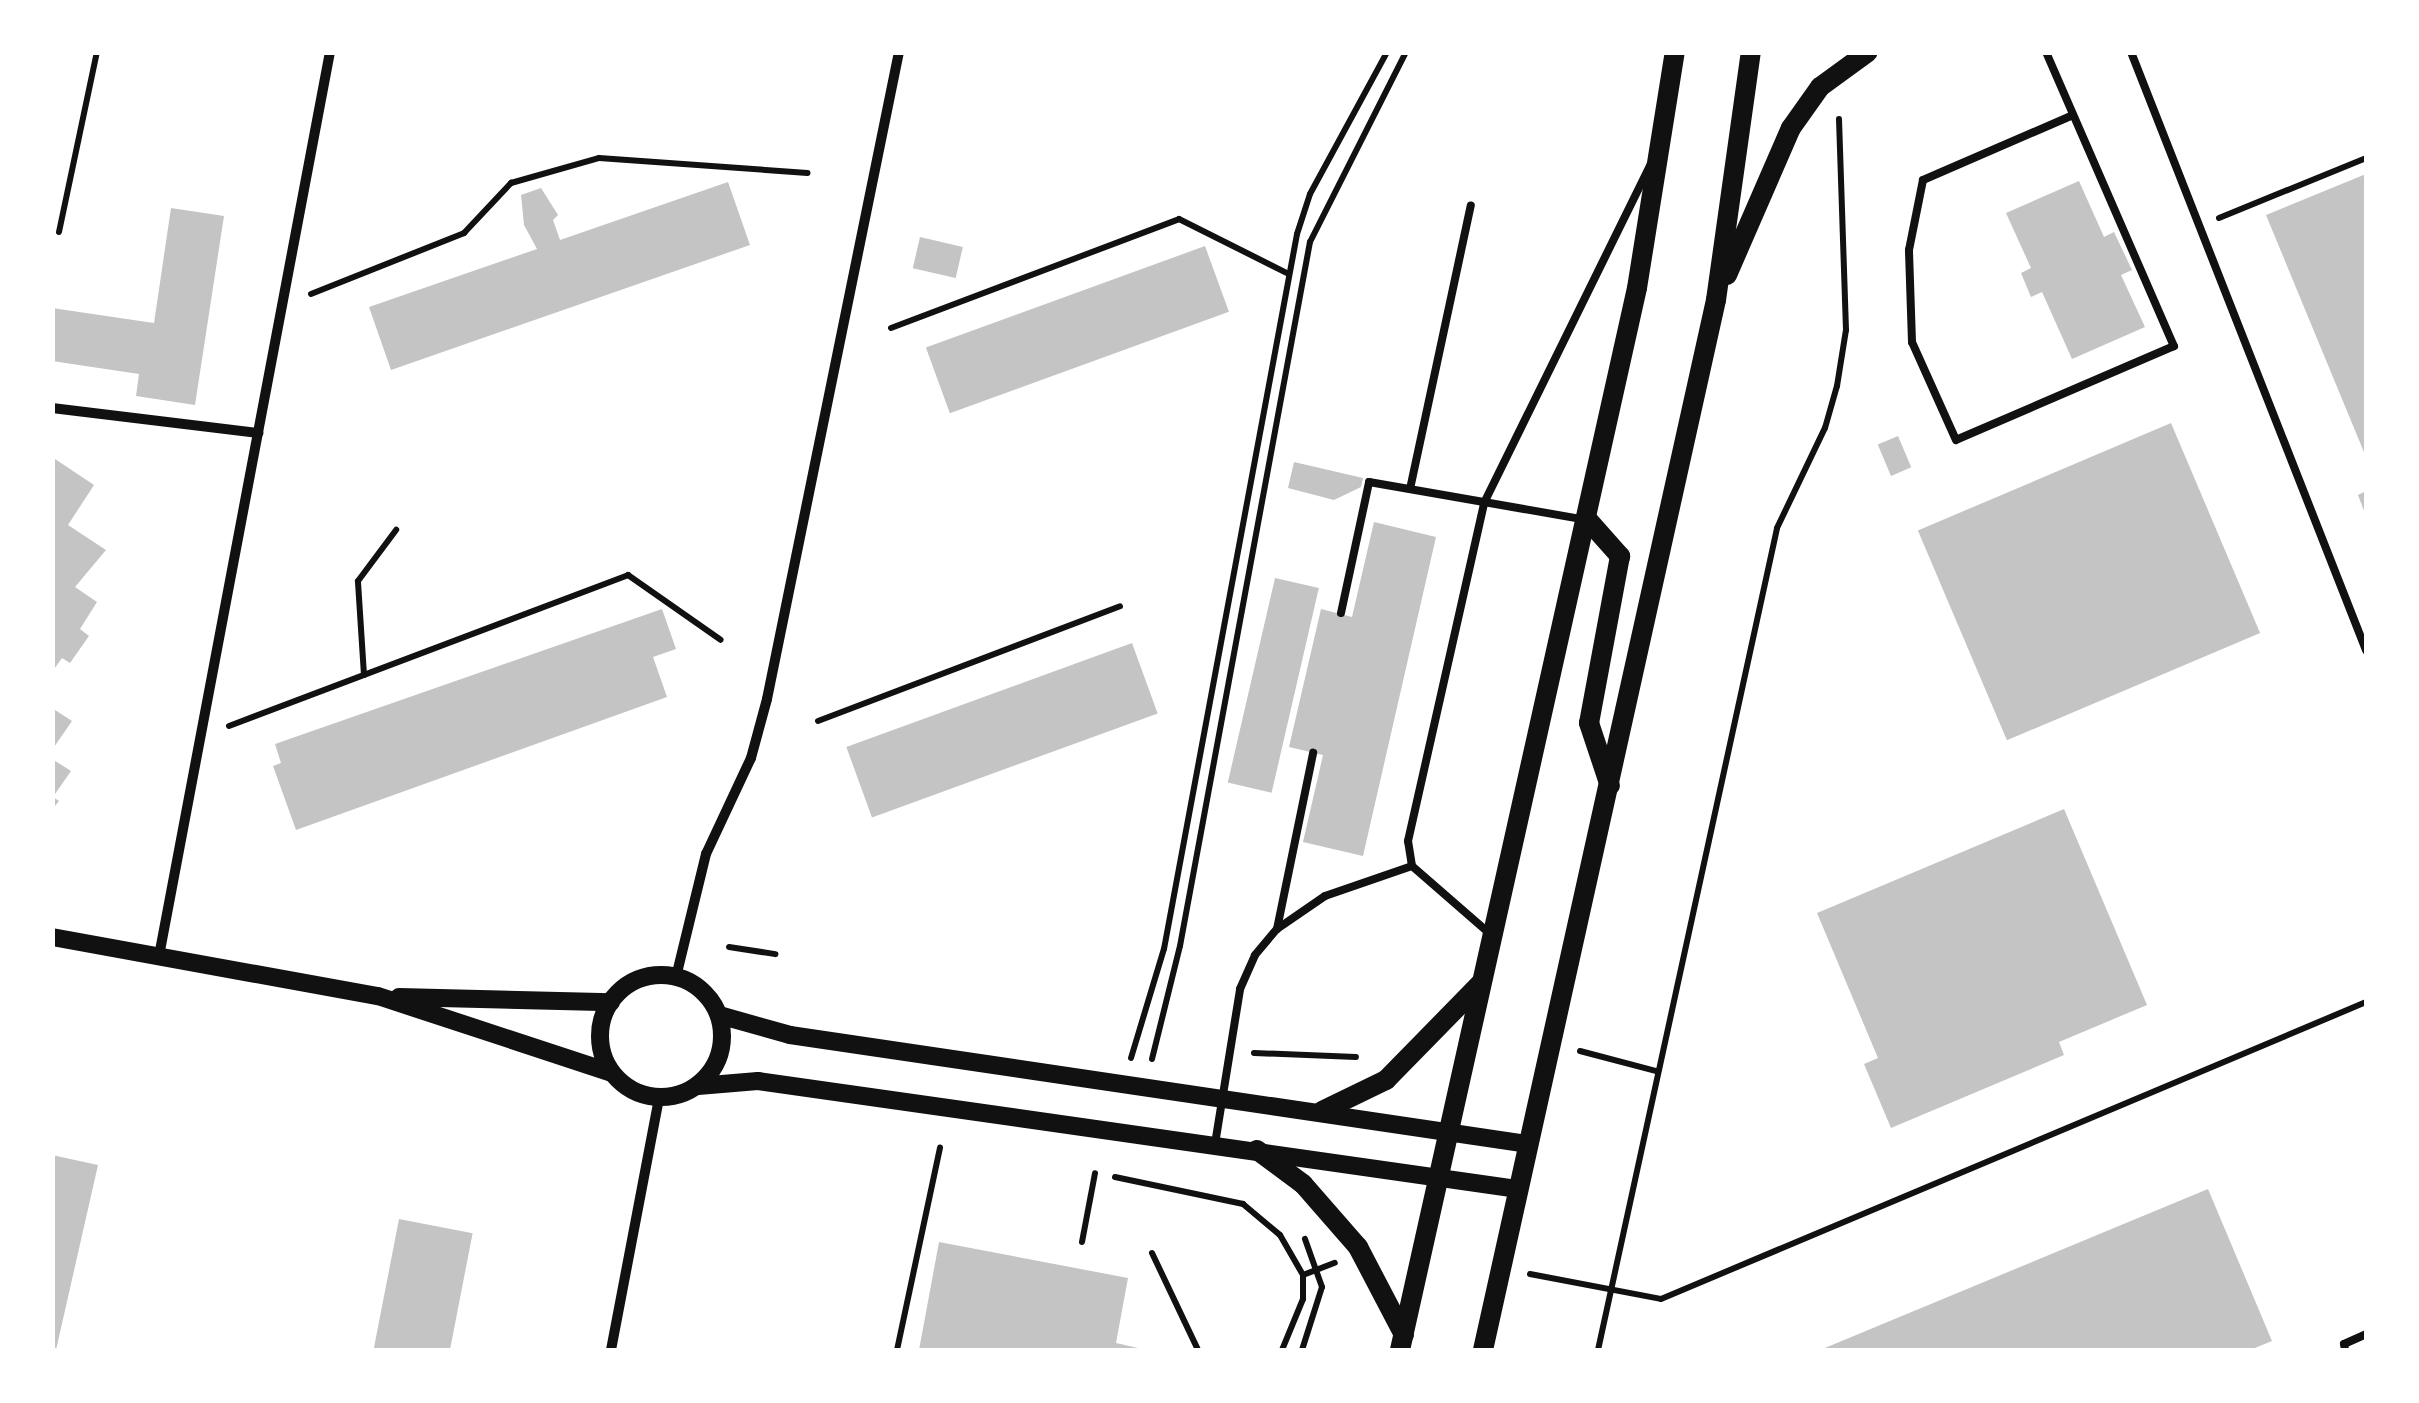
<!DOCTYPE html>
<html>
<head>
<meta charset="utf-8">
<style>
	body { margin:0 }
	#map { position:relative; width:2419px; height:1403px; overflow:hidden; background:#fff; font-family:Signika,sans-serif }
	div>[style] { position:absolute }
	.building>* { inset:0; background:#c4c4c4; transform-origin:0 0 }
	.path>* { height:6px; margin:-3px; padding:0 3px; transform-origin:3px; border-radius:3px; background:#111 }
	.service>* { height:8px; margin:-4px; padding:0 4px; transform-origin:4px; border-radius:4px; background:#111 }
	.minor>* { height:10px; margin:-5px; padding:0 5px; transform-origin:5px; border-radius:5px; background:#111 }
	.tertiary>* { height:18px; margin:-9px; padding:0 9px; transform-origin:9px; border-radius:9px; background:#111 }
	.tertiary>.ring { margin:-9px; padding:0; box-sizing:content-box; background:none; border:18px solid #111; border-radius:50% }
	.secondary>* { height:20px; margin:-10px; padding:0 10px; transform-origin:10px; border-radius:10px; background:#111 }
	span { translate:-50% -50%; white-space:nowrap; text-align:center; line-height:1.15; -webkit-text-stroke:8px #fff; paint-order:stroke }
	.frame { position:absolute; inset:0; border:55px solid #fff; pointer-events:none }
</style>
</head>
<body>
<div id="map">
	<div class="building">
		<div style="clip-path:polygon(2366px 174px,2366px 457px,2266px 215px)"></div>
		<div style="clip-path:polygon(2079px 181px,2104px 237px,2114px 232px,2132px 270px,2121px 275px,2145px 327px,2072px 359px,2042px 292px,2031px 297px,2021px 273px,2031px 268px,2006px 213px)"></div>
		<div style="clip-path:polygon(728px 182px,750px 245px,391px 370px,369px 307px,537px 249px,524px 225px,521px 195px,541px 188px,558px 215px,553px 220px,560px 240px)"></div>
		<div style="clip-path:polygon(171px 208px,224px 216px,195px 405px,136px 396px,139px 374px,52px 361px,52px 308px,154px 323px)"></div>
		<div style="left:920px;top:237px;width:44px;height:32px;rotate:13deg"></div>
		<div style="left:1205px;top:246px;width:70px;height:297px;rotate:70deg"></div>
		<div style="left:2171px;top:423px;width:228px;height:275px;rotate:67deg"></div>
		<div style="left:1898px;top:436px;width:34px;height:22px;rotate:67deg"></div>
		<div style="clip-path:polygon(52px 457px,94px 485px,68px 525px,106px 550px,75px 587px,97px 602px,80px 629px,89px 636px,70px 663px,62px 658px,52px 672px)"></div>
		<div style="clip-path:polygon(1294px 462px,1363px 478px,1361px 487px,1334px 500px,1288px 488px)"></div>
		<div style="clip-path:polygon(2366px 491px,2366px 516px,2358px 495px)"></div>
		<div style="clip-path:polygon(1374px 522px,1436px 537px,1363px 856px,1303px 842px,1323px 755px,1289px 747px,1321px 609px,1352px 617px)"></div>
		<div style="left:1275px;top:578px;width:45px;height:210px;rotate:13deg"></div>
		<div style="clip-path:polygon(662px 609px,676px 649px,653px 657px,667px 697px,296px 830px,273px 766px,281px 763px,275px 744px)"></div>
		<div style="left:1132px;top:643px;width:75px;height:304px;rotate:70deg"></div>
		<div style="clip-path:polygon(52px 708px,72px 721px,52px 750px)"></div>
		<div style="clip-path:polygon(52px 759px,71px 771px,53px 797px,59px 801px,52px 810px)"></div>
		<div style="clip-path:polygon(2064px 809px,2147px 1005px,2059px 1042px,2064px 1055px,1891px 1128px,1864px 1064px,1878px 1058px,1817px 913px)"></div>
		<div style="clip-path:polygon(52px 1155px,98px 1165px,56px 1350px,52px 1350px)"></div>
		<div style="clip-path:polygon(2208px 1189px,2272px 1341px,2250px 1350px,1820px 1350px)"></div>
		<div style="left:399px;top:1219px;width:75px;height:133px;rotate:11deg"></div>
		<div style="clip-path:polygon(939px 1242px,1128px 1278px,1116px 1343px,1147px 1350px,919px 1350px)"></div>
	</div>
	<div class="path">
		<div style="left:2219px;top:218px;width:159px;rotate:-22.2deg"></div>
		<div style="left:59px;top:232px;width:184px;rotate:-78.1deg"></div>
		<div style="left:311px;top:294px;width:165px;rotate:-21.7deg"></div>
		<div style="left:464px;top:233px;width:69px;rotate:-46.8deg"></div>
		<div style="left:511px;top:183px;width:91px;rotate:-15.9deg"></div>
		<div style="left:599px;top:158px;width:209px;rotate:4.1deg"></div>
		<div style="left:891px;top:328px;width:308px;rotate:-20.7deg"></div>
		<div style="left:1179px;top:219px;width:123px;rotate:26.6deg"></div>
		<div style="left:364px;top:675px;width:94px;rotate:-93.7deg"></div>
		<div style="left:358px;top:581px;width:64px;rotate:-53.3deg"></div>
		<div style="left:818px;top:721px;width:323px;rotate:-20.8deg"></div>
		<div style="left:229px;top:726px;width:427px;rotate:-20.7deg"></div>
		<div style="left:628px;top:575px;width:113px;rotate:35deg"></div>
		<div style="left:729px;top:947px;width:47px;rotate:8.7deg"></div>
		<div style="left:1580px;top:1051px;width:79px;rotate:14.7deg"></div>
		<div style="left:1254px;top:1053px;width:102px;rotate:2.2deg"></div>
		<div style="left:1131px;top:1058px;width:114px;rotate:-73.2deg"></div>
		<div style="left:1164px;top:949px;width:727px;rotate:-79.46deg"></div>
		<div style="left:1297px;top:234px;width:42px;rotate:-72deg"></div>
		<div style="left:1310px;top:194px;width:162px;rotate:-61.5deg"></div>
		<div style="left:1152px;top:1059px;width:116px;rotate:-76.1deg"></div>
		<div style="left:1180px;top:946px;width:716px;rotate:-79.54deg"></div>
		<div style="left:1310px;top:242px;width:213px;rotate:-63.2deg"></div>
		<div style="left:1115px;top:1177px;width:131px;rotate:11.9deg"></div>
		<div style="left:1243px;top:1204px;width:48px;rotate:40deg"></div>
		<div style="left:1280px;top:1235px;width:46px;rotate:60.1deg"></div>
		<div style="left:1303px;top:1275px;width:24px;rotate:90deg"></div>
		<div style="left:1303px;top:1299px;width:55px;rotate:112.4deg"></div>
		<div style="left:1082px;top:1242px;width:70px;rotate:-79.3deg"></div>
		<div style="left:1152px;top:1253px;width:107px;rotate:64.6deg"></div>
		<div style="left:1530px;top:1274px;width:133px;rotate:10.8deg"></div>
		<div style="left:1661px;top:1299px;width:765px;rotate:-22.84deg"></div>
		<div style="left:1303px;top:1275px;width:34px;rotate:-21deg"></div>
		<div style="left:897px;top:1350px;width:207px;rotate:-78deg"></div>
		<div style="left:1302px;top:1350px;width:66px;rotate:-72.4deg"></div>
		<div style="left:1322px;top:1287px;width:51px;rotate:-109.5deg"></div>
		<div style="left:1598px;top:1350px;width:841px;rotate:-77.71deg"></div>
		<div style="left:1777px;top:528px;width:111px;rotate:-64.4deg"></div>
		<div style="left:1825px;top:428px;width:44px;rotate:-74.1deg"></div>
		<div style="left:1837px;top:386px;width:57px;rotate:-80.9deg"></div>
		<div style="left:1846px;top:330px;width:211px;rotate:-91.9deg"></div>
	</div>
	<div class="service">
		<div style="left:2046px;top:52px;width:321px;rotate:66.5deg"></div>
		<div style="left:2174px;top:346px;width:237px;rotate:156.7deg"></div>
		<div style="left:1956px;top:440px;width:107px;rotate:-114.2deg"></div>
		<div style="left:1912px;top:342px;width:92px;rotate:-91.9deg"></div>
		<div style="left:1909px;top:250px;width:71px;rotate:-78.7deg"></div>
		<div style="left:1923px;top:180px;width:163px;rotate:-23.4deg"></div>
		<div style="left:2131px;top:52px;width:643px;rotate:68.55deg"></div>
		<div style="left:1410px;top:489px;width:290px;rotate:-77.9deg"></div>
		<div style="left:1341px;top:613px;width:134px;rotate:-77.9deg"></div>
		<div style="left:1369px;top:482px;width:216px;rotate:9.9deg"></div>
		<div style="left:1277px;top:929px;width:180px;rotate:-78.4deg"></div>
		<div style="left:1489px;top:933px;width:102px;rotate:-139deg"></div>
		<div style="left:1412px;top:866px;width:25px;rotate:-99deg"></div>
		<div style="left:1408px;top:841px;width:346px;rotate:-77.3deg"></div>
		<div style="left:1484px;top:503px;width:377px;rotate:-63.8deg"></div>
		<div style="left:1215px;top:1144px;width:157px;rotate:-80.8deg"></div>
		<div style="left:1240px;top:989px;width:37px;rotate:-66deg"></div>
		<div style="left:1255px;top:955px;width:34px;rotate:-50deg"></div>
		<div style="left:1277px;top:929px;width:58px;rotate:-34.5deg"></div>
		<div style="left:1325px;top:896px;width:92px;rotate:-19deg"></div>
		<div style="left:2345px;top:1350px;width:6px;rotate:-99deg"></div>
		<div style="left:2344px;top:1344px;width:24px;rotate:-24deg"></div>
	</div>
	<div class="minor">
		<div style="left:52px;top:408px;width:208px;rotate:6.9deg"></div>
		<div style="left:159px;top:956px;width:920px;rotate:-79.29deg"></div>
		<div style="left:676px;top:977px;width:127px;rotate:-76.3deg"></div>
		<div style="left:706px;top:854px;width:106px;rotate:-64.9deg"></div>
		<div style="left:751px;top:758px;width:61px;rotate:-74.8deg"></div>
		<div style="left:767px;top:699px;width:660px;rotate:-78.47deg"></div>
		<div style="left:611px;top:1350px;width:257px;rotate:-79.2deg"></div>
	</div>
	<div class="tertiary">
		<div style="left:52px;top:937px;width:331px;rotate:10.3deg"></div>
		<div style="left:378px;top:996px;width:246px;rotate:18.2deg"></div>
		<div class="ring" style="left:600px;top:975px;width:104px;height:104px"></div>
		<div style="left:399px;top:997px;width:212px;rotate:1.4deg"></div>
		<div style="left:719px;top:1015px;width:74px;rotate:15.7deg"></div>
		<div style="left:790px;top:1035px;width:745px;rotate:8.41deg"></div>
		<div style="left:698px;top:1086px;width:60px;rotate:-4.8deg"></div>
		<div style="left:758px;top:1081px;width:768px;rotate:8.09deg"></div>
	</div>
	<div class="secondary">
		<div style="left:1727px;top:275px;width:160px;rotate:-66.5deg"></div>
		<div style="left:1791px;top:128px;width:50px;rotate:-54.7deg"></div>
		<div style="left:1820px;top:87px;width:59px;rotate:-36.1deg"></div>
		<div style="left:1587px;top:519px;width:50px;rotate:48.3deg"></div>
		<div style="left:1620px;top:556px;width:170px;rotate:100.5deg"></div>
		<div style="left:1589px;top:723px;width:66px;rotate:71.6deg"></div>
		<div style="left:1322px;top:1111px;width:71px;rotate:-25.8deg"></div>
		<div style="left:1386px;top:1080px;width:136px;rotate:-45.6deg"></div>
		<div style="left:1257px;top:1150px;width:57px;rotate:36.5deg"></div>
		<div style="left:1303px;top:1184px;width:84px;rotate:48.9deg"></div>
		<div style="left:1358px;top:1247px;width:99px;rotate:62.4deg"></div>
		<div style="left:1400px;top:1350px;width:1088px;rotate:-77.42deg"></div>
		<div style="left:1637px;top:288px;width:239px;rotate:-80.9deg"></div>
		<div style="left:1483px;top:1350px;width:1076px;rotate:-77.49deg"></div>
		<div style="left:1716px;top:300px;width:250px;rotate:-82deg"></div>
	</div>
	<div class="frame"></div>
</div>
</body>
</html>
